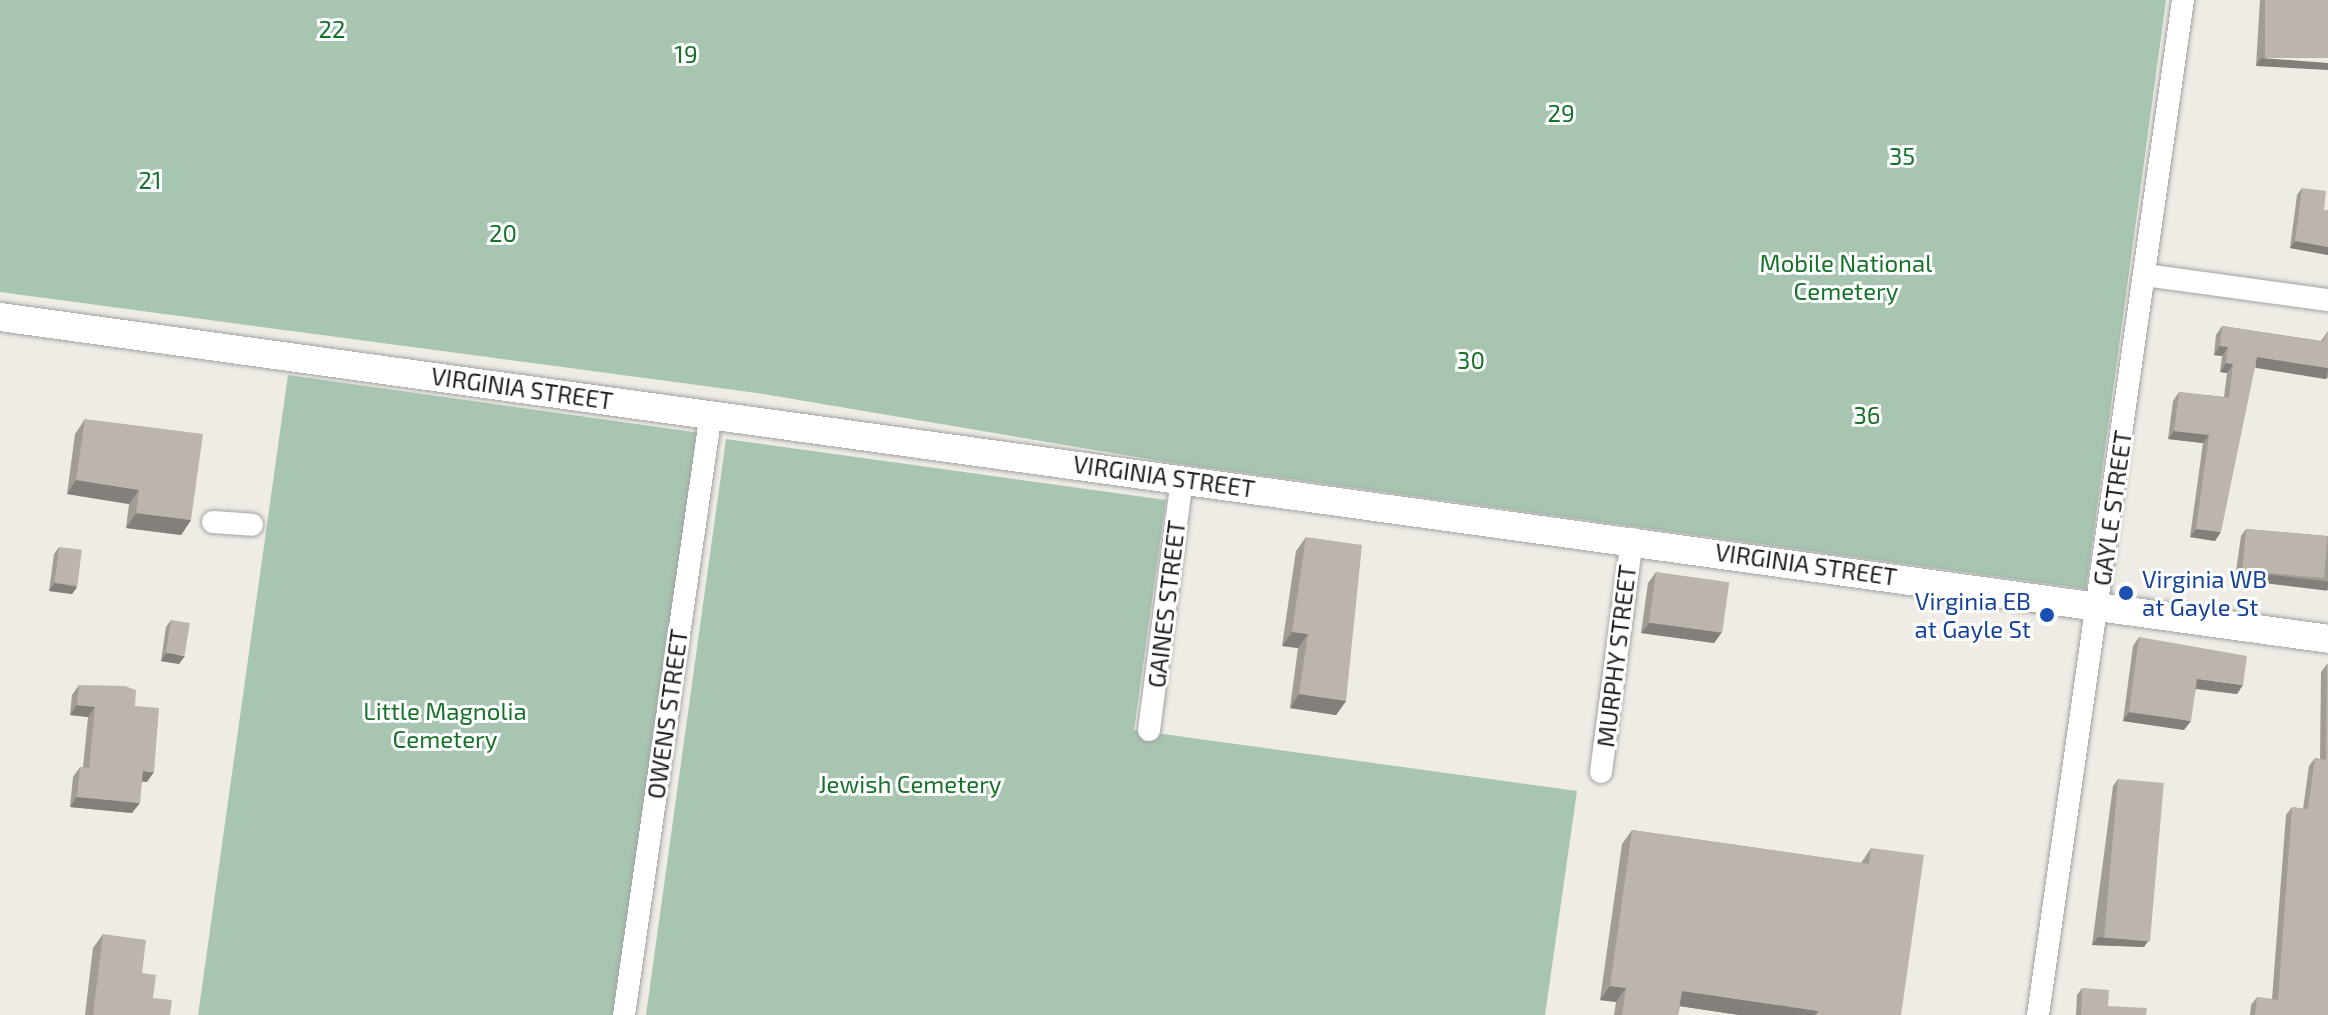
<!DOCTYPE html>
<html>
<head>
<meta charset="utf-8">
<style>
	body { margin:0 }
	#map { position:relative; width:2328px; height:1015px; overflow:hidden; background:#eeece5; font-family:"Exo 2",sans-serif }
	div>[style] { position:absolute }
	.cemetery>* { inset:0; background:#a8c5b1; transform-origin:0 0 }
	.roads { filter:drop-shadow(0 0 2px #a2a2a2) drop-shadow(0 0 2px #a2a2a2) }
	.minor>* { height:22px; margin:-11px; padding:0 11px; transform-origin:11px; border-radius:11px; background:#fff }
	.tertiary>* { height:28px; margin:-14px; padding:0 14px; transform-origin:14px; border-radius:14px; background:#fff }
	.wall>* { inset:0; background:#a19c96 }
	.shaded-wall>* { inset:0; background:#837f7a; transform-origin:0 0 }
	.building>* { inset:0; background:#bbb5ae; transform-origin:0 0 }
	.dots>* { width:22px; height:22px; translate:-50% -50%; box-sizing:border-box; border:4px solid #fff; border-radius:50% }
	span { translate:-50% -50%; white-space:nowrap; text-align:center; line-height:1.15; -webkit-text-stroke:6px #fff; paint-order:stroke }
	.park-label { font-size:24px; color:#16722b }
	.street-label { font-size:24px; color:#1e1e1e }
	.transit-label { font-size:24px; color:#164399 }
	.left { translate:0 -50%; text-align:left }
	.right { translate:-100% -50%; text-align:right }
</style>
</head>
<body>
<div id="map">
	<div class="cemetery">
		<div style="clip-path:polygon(0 0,2166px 0,2086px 589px,1166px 462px,757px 393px,0 292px)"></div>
		<div style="left:288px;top:375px;width:413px;height:647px;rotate:8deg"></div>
		<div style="clip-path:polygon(726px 439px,1166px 500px,1134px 730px,1577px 791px,1545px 1015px,646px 1015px)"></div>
	</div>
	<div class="roads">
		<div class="minor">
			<div style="left:2145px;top:275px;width:185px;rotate:7.8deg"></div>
			<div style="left:213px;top:522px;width:39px;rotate:4deg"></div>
			<div style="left:1149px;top:730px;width:254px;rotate:-82.5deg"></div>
			<div style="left:1601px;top:772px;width:235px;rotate:-82.4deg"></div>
			<div style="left:624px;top:1015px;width:608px;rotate:-81.78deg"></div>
			<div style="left:2038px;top:1015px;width:1025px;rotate:-81.87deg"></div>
		</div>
		<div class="tertiary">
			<div style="left:0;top:317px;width:2350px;rotate:7.87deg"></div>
		</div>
	</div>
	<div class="wall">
		<div style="clip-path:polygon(2260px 0,2328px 0,2256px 66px)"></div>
		<div style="clip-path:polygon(2302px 188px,2324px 210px,2328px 210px,2328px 255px,2290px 248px,2297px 195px)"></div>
		<div style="clip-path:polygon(2222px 326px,2321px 341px,2328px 331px,2328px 378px,2255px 366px,2215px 541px,2190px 537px,2203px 443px,2168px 439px,2173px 401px,2179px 392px,2224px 397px,2227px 373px,2220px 372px,2222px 356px,2214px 355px,2216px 335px)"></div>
		<div style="clip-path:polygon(85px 419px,191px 520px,181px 535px,126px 528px,129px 504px,67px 494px,75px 434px)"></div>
		<div style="clip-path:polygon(2246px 529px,2328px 536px,2328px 590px,2235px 578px,2241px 536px)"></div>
		<div style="clip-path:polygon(1306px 537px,1346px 701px,1336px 715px,1290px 708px,1298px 648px,1282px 646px,1296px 551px)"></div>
		<div style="clip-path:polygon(59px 547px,77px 587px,72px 594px,49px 591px,54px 554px)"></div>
		<div style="clip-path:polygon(1656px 572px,1722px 632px,1714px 643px,1641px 633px,1648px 583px)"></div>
		<div style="clip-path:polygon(171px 620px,179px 664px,161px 661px,166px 627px)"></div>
		<div style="clip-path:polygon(2139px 637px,2237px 694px,2196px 689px,2184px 730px,2123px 721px,2133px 646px)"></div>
		<div style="clip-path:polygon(2327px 664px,2328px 1015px,2250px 1015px,2251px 1005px,2257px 997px,2272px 999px,2286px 815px,2292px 807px,2303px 809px,2309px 766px,2315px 758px,2320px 759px,2321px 672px)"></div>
		<div style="clip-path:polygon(79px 685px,135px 706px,147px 782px,142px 781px,132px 813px,70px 807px,73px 777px,80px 767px,83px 767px,88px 717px,70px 715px,72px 695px)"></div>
		<div style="clip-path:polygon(2118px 779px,2144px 947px,2092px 945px,2113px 786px)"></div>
		<div style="clip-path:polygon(1632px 830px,1861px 863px,1871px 848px,1901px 1015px,1739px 1015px,1680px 1006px,1678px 1015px,1614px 1015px,1616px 1002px,1600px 1000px,1622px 844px)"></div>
		<div style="clip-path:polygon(103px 934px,142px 973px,153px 998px,170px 1015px,85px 1015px,93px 948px)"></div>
		<div style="clip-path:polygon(2082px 988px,2108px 1006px,2146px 1015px,2076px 1015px,2077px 995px)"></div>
	</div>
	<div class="shaded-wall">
		<div style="clip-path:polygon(2261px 58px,2328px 63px,2328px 70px,2256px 66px)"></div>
		<div style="clip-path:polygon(2295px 241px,2328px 247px,2328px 255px,2290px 248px)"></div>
		<div style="clip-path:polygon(2220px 346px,2228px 347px,2222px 356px,2214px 355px)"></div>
		<div style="left:2257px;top:357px;width:72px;height:11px;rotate:9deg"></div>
		<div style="clip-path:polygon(2226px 363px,2233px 364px,2227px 373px,2220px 372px)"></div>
		<div style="clip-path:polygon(2174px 431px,2209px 435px,2203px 443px,2168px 439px)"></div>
		<div style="clip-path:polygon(76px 480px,139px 490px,129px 504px,67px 494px)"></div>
		<div style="clip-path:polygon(136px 513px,191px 520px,181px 535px,126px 528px)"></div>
		<div style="clip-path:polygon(2196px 529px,2221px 532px,2215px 541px,2190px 537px)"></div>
		<div style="left:2240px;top:571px;width:89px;height:9px;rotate:7deg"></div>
		<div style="clip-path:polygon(54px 583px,77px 587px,72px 594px,49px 591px)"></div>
		<div style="clip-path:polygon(1649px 623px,1722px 632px,1714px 643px,1641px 633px)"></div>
		<div style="clip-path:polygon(1292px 632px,1308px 634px,1298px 648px,1282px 646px)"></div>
		<div style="clip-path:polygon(166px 653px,185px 656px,179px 664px,161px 661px)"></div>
		<div style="clip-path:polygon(2197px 679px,2243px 685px,2237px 694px,2191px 688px)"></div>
		<div style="clip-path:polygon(1299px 694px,1346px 701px,1336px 715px,1290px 708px)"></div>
		<div style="clip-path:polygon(77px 705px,95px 707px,88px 717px,70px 715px)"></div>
		<div style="clip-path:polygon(2129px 712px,2191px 721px,2184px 730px,2123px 721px)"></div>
		<div style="clip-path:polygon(143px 771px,154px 772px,147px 782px,136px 781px)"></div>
		<div style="clip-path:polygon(77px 797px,140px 803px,132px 813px,70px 807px)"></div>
		<div style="clip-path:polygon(2098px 937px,2149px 940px,2144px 947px,2092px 945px)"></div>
		<div style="clip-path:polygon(1610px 986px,1626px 988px,1616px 1002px,1600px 1000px)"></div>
		<div style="clip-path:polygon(1682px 991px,1818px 1011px,1815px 1015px,1739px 1015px,1672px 1005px)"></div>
	</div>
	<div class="building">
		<div style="left:2265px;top:0;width:63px;height:58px"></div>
		<div style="clip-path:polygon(2302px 188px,2326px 191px,2324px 210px,2328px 210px,2328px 247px,2295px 241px)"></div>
		<div style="clip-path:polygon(2222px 326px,2323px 342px,2328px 331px,2328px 368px,2257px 357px,2221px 532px,2196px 529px,2209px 435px,2174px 431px,2179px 392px,2229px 398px,2233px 364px,2226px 363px,2228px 347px,2220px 346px)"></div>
		<div style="clip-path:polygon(85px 419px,203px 434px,191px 520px,136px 513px,139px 490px,76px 480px)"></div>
		<div style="left:2246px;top:529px;width:82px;height:42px;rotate:5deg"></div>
		<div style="clip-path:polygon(1306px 537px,1362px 545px,1346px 701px,1299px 694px,1308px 634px,1292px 632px)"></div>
		<div style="left:59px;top:547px;width:23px;height:36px;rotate:7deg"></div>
		<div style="left:1656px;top:572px;width:74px;height:51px;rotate:8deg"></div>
		<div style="left:171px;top:620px;width:19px;height:33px;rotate:9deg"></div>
		<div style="clip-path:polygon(2139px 637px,2247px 656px,2243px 685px,2197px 679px,2191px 721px,2129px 712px)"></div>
		<div style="clip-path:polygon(2327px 664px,2328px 664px,2328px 1015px,2255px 1015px,2257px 997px,2278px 1000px,2292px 807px,2308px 809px,2315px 758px,2326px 760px)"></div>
		<div style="clip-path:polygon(79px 685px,125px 686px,136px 690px,135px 706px,159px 708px,154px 772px,143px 771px,140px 803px,77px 797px,80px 767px,89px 768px,95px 707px,77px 705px)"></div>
		<div style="left:2118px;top:779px;width:46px;height:159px;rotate:5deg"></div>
		<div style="clip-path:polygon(1632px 830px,1869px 864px,1871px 848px,1924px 855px,1901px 1015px,1817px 1015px,1818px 1011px,1682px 991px,1678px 1015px,1622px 1015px,1626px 988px,1610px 986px)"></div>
		<div style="clip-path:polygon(103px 934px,146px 940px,142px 973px,156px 975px,153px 998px,172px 1000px,170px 1015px,93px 1015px)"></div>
		<div style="clip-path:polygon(2082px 988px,2109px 990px,2108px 1006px,2147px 1008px,2146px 1015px,2081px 1015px)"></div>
	</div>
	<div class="dots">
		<div style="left:2126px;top:593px;background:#1a4fb4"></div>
		<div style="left:2047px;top:615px;background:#1a4fb4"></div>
	</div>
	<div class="park-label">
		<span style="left:332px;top:29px">22</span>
		<span style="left:686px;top:54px">19</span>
		<span style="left:1561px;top:113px">29</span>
		<span style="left:1902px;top:156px">35</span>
		<span style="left:150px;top:180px">21</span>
		<span style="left:503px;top:233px">20</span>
		<span style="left:1846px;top:277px">Mobile National<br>Cemetery</span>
		<span style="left:1471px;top:360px">30</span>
		<span style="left:1867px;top:415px">36</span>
		<span style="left:445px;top:725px">Little Magnolia<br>Cemetery</span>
		<span style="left:910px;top:784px">Jewish Cemetery</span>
	</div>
	<div class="street-label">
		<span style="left:522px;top:388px;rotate:8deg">VIRGINIA STREET</span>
		<span style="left:1164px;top:476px;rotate:8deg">VIRGINIA STREET</span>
		<span style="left:2112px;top:508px;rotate:-82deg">GAYLE STREET</span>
		<span style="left:1806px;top:564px;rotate:8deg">VIRGINIA STREET</span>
		<span style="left:1166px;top:604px;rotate:-83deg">GAINES STREET</span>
		<span style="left:1616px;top:656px;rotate:-83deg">MURPHY STREET</span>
		<span style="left:667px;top:714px;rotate:-82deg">OWENS STREET</span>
	</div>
	<div class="transit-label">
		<span class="left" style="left:2142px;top:593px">Virginia WB<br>at Gayle St</span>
		<span class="right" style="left:2031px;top:615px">Virginia EB<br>at Gayle St</span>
	</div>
</div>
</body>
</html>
